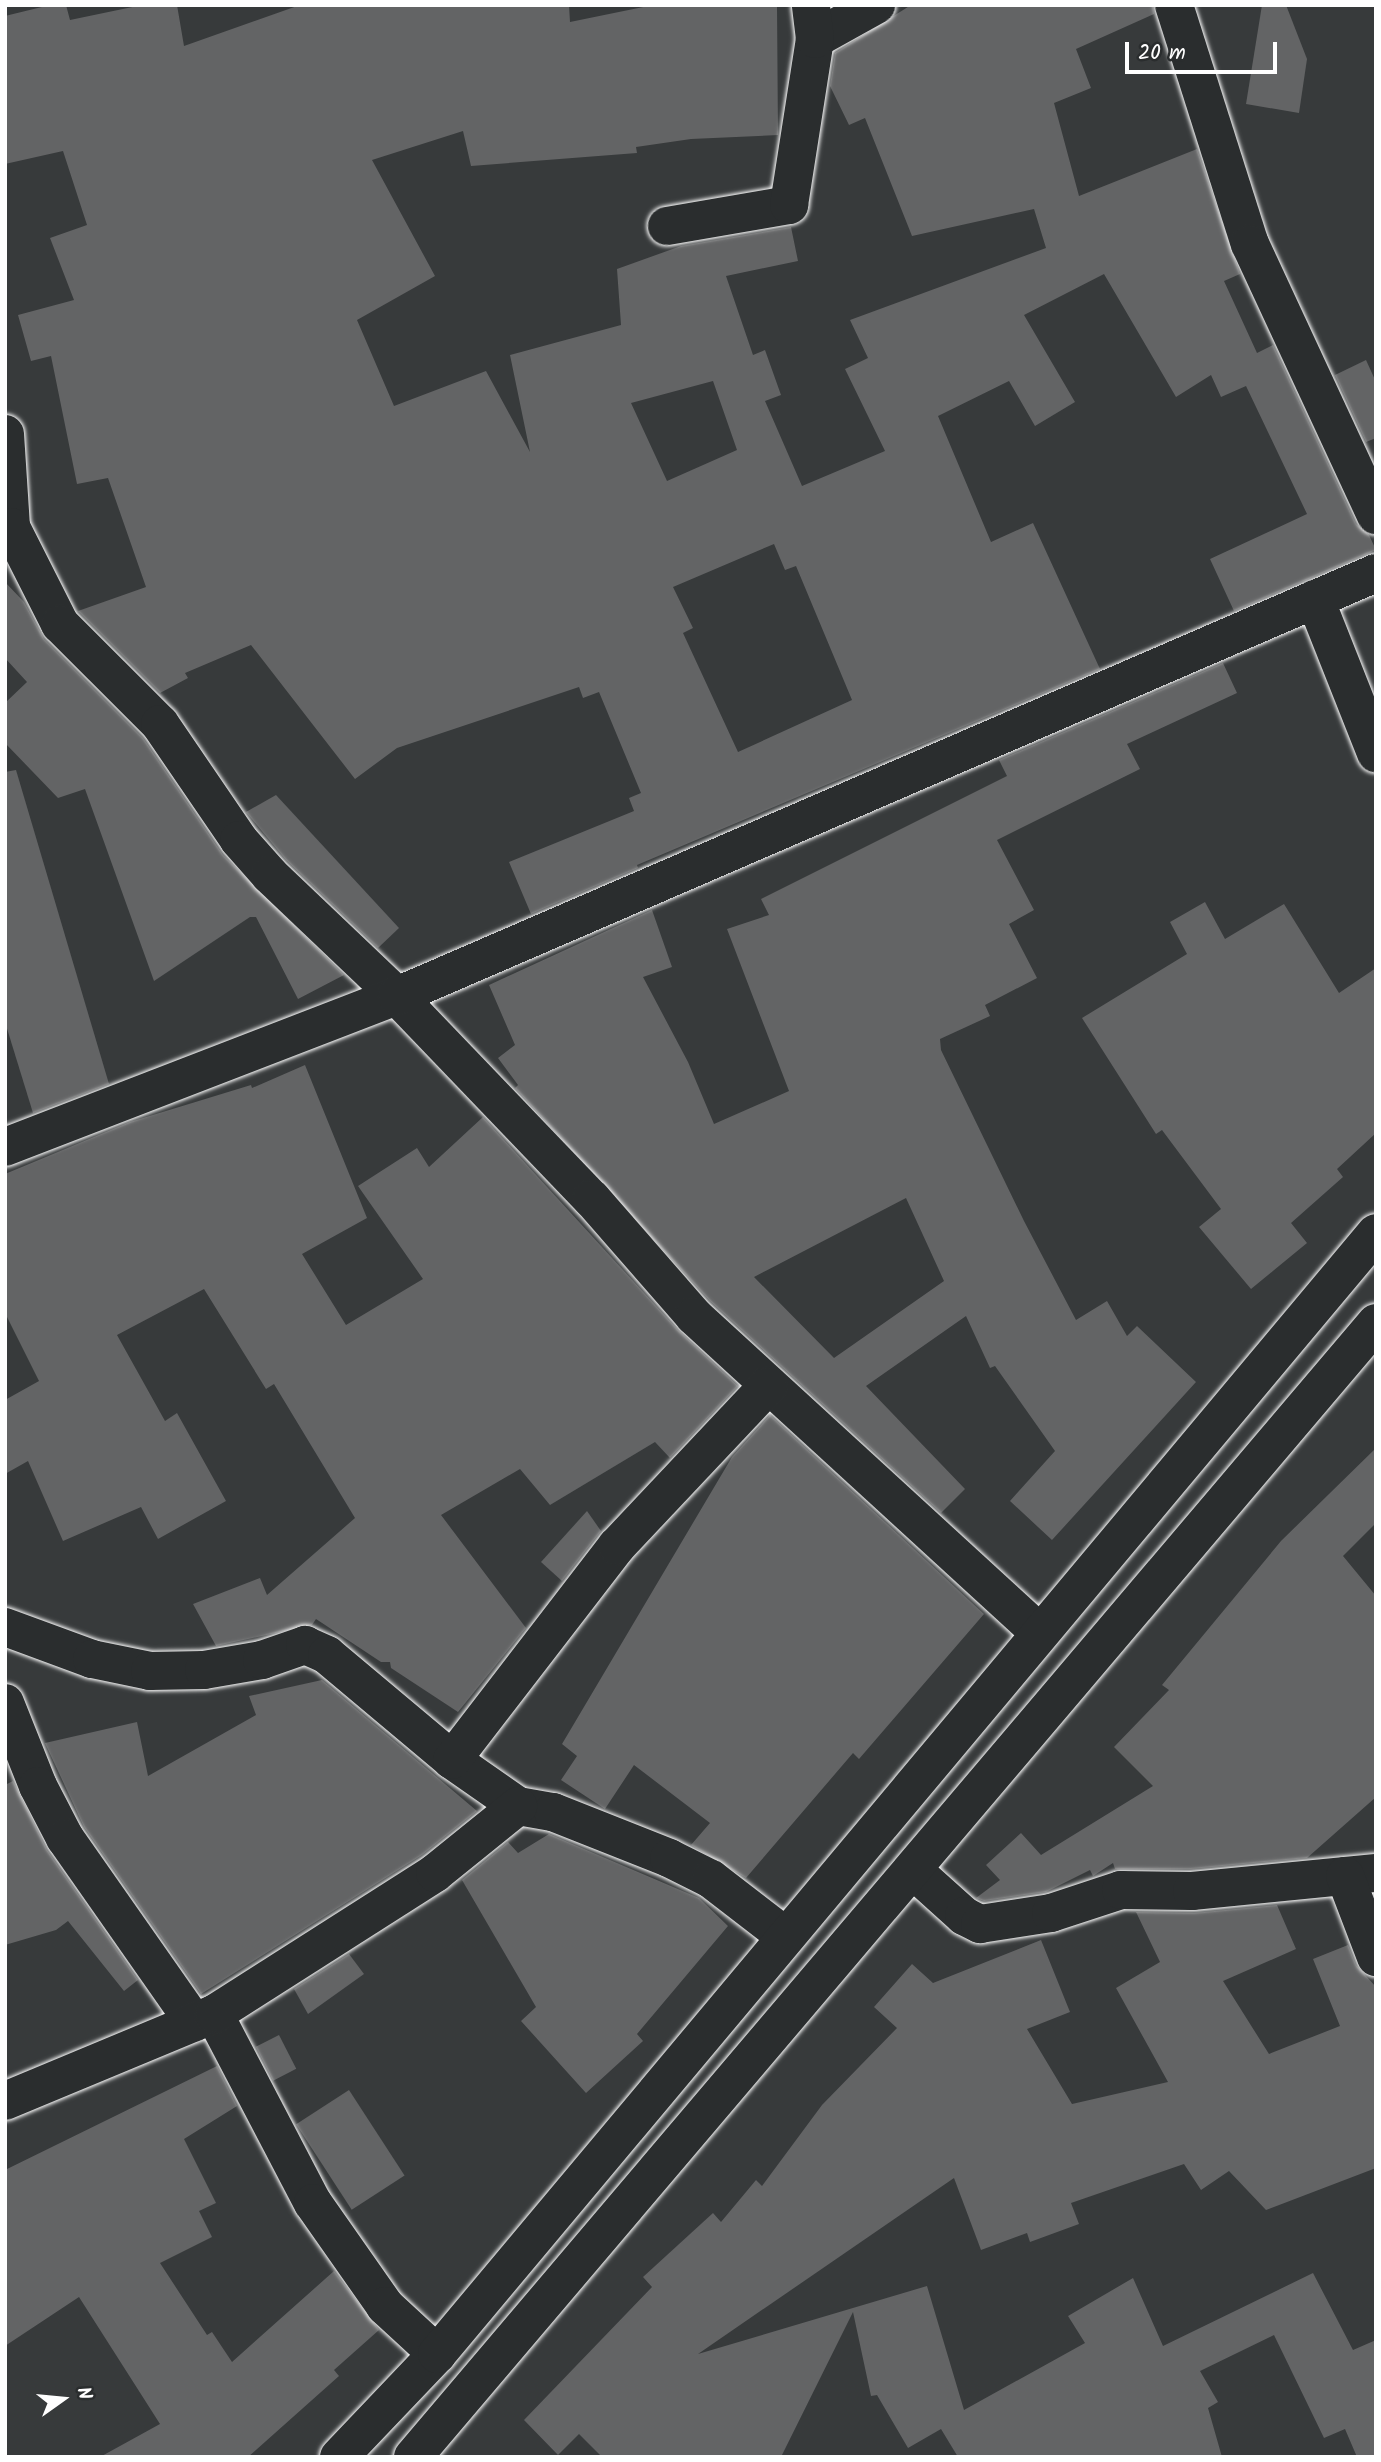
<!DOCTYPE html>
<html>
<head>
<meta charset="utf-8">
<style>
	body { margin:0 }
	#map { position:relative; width:1381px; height:2462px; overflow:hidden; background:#373a3b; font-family:Kalam,sans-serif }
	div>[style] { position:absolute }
	.building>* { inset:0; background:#636465; transform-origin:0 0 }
	.roads { filter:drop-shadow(0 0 2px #fff) drop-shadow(0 0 2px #fff) }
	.minor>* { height:38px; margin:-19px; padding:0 19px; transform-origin:19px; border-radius:19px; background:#2a2d2e }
	.major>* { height:38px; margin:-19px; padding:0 19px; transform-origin:19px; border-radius:19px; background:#2a2d2e }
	span { translate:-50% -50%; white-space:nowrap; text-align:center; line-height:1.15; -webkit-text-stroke:5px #2a2d2e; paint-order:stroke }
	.frame { position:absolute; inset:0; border:7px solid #fff; pointer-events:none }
	.north { position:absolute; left:28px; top:2364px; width:70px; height:70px; -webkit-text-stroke:5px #2a2d2e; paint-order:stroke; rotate:75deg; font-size:19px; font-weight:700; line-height:28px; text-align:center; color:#fff }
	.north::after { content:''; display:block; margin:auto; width:24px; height:32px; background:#fff; clip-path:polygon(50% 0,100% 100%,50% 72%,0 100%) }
	.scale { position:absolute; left:1125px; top:42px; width:152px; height:32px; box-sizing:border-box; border:4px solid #fff; border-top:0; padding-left:9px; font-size:21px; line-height:24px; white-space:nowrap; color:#fff; -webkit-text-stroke:5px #2a2d2e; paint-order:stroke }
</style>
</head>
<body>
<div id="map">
	<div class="building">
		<div style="clip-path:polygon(evenodd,50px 5px,66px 5px,70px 20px,142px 5px,177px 5px,184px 46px,300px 5px,569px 5px,570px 22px,653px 5px,777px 5px,778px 135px,691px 139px,636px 147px,637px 153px,471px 166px,463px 131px,372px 160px,435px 276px,357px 320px,394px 406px,486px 371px,530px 452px,510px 355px,621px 325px,617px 269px,681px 246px,791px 227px,798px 261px,726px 276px,753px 355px,765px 350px,781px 395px,765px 401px,802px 486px,885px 451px,845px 369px,868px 358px,850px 320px,1046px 248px,1034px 209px,912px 236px,865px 118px,849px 125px,830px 86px,835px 53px,911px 5px,1153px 5px,1154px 14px,1076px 49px,1091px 88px,1054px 103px,1079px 196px,1197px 149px,1240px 274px,1224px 281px,1257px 353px,1273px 345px,1356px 524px,1369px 535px,1376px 550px,1234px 611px,1210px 559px,1307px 514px,1246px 386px,1221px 397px,1211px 375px,1176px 397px,1104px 274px,1024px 315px,1075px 402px,1035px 426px,1009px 381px,938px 416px,991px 542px,1033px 523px,1100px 669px,637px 865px,638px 868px,531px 914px,509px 862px,634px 811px,629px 798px,641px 793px,599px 692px,583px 698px,579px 687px,397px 748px,355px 779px,251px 645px,185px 673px,188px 678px,160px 693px,78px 611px,146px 587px,108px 478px,77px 484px,51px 356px,31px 361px,18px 315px,74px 300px,50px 238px,87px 225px,63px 151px,5px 164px,5px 16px,50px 5px,713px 381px,737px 450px,667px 481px,631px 403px,713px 381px,50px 5px,774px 544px,785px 570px,796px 566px,852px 700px,738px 752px,683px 633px,693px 628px,673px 587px,774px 544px)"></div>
		<div style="clip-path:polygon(1262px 5px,1286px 5px,1307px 59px,1299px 113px,1246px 104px)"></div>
		<div style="clip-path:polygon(1366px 360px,1376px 382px,1376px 438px,1366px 442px,1335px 375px)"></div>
		<div style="clip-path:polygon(5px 582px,24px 602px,44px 639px,143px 738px,223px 855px,344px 975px,298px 999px,256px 917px,250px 917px,154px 981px,85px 789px,58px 798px,5px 743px,5px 703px,27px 682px,5px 658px)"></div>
		<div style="clip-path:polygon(evenodd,1223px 663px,1237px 693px,1127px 744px,1140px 769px,997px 840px,1034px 910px,1009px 924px,1037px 978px,985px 1005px,990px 1016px,940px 1039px,941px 1050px,1024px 1221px,1076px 1320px,1107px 1301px,1127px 1336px,1137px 1326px,1196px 1382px,1052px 1540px,1010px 1501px,1055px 1451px,995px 1366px,990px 1368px,966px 1316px,866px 1386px,965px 1489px,941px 1513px,710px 1301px,515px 1088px,518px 1085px,498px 1058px,515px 1045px,489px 985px,652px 910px,672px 967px,643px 977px,688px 1062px,714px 1124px,789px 1091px,727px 929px,769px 915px,761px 899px,1007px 776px,999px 760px,1223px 663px,906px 1198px,944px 1281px,834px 1358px,754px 1277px,906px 1198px)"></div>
		<div style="clip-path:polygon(16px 770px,109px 1084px,33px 1113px,5px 1022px,5px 772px)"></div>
		<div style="clip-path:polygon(276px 795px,399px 928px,378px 948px,286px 860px,246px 812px)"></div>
		<div style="clip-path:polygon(1205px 902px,1225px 939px,1284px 904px,1339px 993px,1376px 968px,1376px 1133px,1337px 1169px,1343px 1177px,1291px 1223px,1307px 1243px,1251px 1289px,1199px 1227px,1221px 1209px,1162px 1130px,1156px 1134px,1082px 1018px,1187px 954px,1170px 922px)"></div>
		<div style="clip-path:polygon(305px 1065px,367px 1218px,302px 1254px,346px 1325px,423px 1279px,358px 1186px,417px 1148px,429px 1167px,483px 1117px,678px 1330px,738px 1386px,670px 1458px,655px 1442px,550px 1505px,520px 1469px,441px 1515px,526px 1628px,458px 1712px,391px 1668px,390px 1662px,381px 1662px,316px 1619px,312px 1625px,216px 1646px,193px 1604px,260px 1578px,267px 1595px,355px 1518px,274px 1384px,266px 1389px,204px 1289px,117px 1335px,165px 1421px,177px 1413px,226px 1501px,158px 1539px,141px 1507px,63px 1541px,28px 1461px,5px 1474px,5px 1400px,39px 1381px,5px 1313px,5px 1174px,130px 1122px,251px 1085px,252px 1088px)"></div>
		<div style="clip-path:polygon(770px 1415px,984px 1614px,859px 1759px,853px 1753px,746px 1878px,691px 1845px,710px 1823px,634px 1765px,605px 1809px,561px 1780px,577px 1756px,562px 1744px,732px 1457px)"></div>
		<div style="clip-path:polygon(1376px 1448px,1376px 1523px,1343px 1556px,1376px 1596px,1376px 1797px,1307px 1858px,1191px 1869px,1115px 1869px,1113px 1863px,1093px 1876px,1090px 1870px,1046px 1892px,984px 1901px,976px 1898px,1000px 1880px,986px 1865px,1021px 1833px,1041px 1855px,1153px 1786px,1114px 1747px,1169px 1690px,1162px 1685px,1281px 1541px)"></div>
		<div style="clip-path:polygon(587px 1511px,601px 1531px,562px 1581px,541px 1562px)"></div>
		<div style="clip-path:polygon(322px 1680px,477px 1811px,422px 1855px,201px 1994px,84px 1827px,45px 1743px,137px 1722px,148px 1776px,256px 1715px,249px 1696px)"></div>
		<div style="clip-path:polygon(13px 1781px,47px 1850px,138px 1980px,124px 1991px,68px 1921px,56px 1930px,5px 1945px,5px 1785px)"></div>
		<div style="clip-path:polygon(549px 1834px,699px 1898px,728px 1926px,637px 2034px,643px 2041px,586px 2093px,521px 2021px,536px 2007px,462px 1880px,508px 1842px,518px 1853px)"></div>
		<div style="clip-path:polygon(1277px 1905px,1296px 1949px,1223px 1981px,1269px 2054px,1340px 2026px,1313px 1959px,1348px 1945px,1356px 1965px,1376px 1987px,1376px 2168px,1266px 2210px,1229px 2171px,1201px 2190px,1184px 2164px,1071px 2203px,1079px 2224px,1030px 2242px,1027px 2233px,981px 2250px,954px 2178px,698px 2354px,927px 2286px,964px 2410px,1085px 2343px,1068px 2316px,1133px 2278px,1163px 2346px,1313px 2273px,1353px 2350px,1376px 2340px,1376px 2457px,1357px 2457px,1345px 2429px,1324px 2438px,1274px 2335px,1200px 2371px,1218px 2402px,1208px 2408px,1222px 2457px,958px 2457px,941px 2429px,908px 2448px,877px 2395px,871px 2396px,853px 2312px,781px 2457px,602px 2457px,579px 2434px,558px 2455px,524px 2420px,652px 2287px,643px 2277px,713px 2213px,721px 2222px,756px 2180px,762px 2186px,822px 2105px,897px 2028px,874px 2007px,912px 1964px,933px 1983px,1041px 1940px,1070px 2012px,1027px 2029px,1072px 2104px,1168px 2082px,1116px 1988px,1160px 1962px,1136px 1912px,1194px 1913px)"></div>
		<div style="clip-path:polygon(349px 1954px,364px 1974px,308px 2014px,294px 1989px)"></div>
		<div style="left:279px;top:2035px;width:38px;height:26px;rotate:63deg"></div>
		<div style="clip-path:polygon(217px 2066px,237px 2106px,184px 2139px,216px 2203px,199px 2211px,212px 2237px,160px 2263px,207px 2335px,212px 2332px,232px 2362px,334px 2271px,379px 2330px,334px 2370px,339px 2376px,248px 2457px,100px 2457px,160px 2424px,79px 2297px,5px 2346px,5px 2170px)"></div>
		<div style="left:349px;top:2090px;width:102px;height:63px;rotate:57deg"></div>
	</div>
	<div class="roads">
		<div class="minor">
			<div style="left:1174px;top:5px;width:251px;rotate:72.4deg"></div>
			<div style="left:1250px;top:244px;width:299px;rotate:65.1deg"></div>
			<div style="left:815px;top:39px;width:70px;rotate:-29.1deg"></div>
			<div style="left:667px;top:226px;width:124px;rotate:-9.8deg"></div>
			<div style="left:789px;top:205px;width:168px;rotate:-81.1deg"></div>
			<div style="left:815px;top:39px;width:34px;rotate:-97deg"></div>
			<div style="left:5px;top:434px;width:93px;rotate:86.3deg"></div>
			<div style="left:11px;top:527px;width:8px;rotate:135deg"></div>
			<div style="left:11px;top:527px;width:109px;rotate:63.2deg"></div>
			<div style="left:60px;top:624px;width:141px;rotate:45deg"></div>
			<div style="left:160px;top:724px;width:140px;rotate:55.7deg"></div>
			<div style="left:239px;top:840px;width:47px;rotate:48.5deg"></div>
			<div style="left:270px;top:875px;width:175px;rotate:43.6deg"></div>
			<div style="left:397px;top:996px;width:281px;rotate:46.2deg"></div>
			<div style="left:592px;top:1199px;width:155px;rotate:48.9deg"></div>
			<div style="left:694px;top:1316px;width:466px;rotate:42.5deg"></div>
			<div style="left:1315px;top:599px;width:166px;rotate:68.4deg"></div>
			<div style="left:5px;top:1147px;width:420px;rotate:-21.1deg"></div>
			<div style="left:397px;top:996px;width:1066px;rotate:-23.37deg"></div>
			<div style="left:5px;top:1627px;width:93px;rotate:20.2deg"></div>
			<div style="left:92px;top:1659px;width:59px;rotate:11.7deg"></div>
			<div style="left:150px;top:1671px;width:54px;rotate:-1.1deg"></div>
			<div style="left:204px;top:1670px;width:59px;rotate:-9.8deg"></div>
			<div style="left:262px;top:1660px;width:46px;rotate:-19.2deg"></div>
			<div style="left:305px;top:1645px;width:24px;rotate:24deg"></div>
			<div style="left:327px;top:1655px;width:163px;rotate:40deg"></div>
			<div style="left:452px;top:1760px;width:80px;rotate:34.9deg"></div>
			<div style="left:518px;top:1806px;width:36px;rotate:10deg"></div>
			<div style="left:553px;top:1812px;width:125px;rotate:21.6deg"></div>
			<div style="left:669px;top:1858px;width:47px;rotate:26.6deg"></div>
			<div style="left:711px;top:1879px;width:93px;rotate:37.6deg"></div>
			<div style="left:5px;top:1703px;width:89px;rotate:68.3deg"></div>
			<div style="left:38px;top:1786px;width:59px;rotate:62.6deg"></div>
			<div style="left:65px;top:1838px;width:225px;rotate:55deg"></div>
			<div style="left:452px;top:1760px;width:270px;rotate:-52.4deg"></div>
			<div style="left:617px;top:1546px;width:220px;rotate:-46.7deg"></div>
			<div style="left:913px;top:1870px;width:69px;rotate:42deg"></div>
			<div style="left:964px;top:1916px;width:18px;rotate:27deg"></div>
			<div style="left:980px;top:1924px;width:72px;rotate:-8.8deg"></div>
			<div style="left:1051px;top:1913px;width:74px;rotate:-18.2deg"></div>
			<div style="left:1121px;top:1890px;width:71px;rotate:0.8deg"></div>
			<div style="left:1192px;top:1891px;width:185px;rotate:-5.6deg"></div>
			<div style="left:1345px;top:1876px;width:87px;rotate:69.1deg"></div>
			<div style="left:214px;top:2014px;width:213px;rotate:62.4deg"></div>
			<div style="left:313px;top:2203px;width:126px;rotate:55deg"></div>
			<div style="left:385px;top:2306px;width:71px;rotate:42.7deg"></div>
			<div style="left:5px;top:2101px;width:226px;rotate:-22.6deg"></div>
			<div style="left:214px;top:2014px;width:262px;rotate:-32.5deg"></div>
			<div style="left:435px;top:1873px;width:107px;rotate:-38.9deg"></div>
		</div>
		<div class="major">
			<div style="left:339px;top:2457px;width:142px;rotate:-46.4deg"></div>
			<div style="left:437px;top:2354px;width:1462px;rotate:-50.05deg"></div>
			<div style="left:413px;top:2457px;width:1488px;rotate:-49.66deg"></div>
		</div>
	</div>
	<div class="frame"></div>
	<div class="north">N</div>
	<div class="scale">20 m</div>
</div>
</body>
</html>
